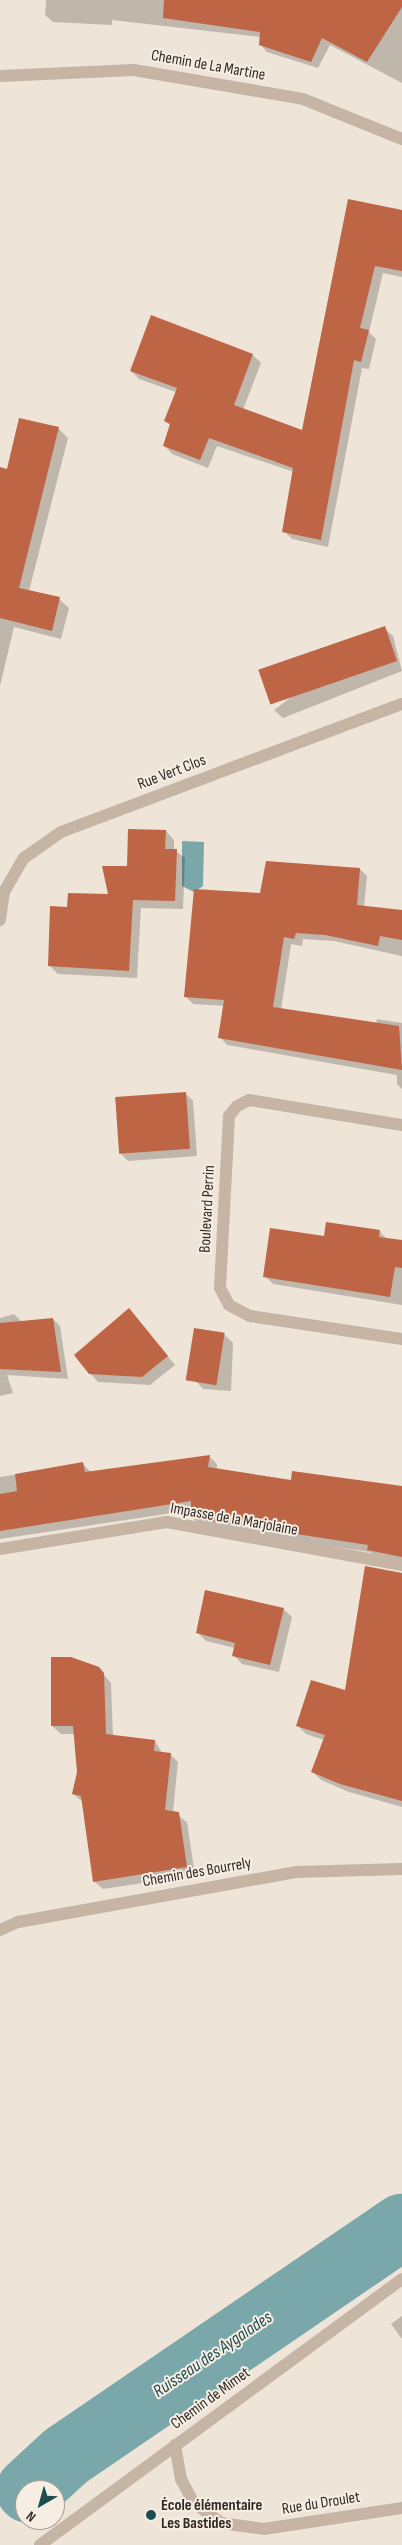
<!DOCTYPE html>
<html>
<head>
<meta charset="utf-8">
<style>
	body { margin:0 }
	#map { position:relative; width:402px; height:2545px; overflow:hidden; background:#efe4d8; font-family:"Sofia Sans Condensed",sans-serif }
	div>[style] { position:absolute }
	.water>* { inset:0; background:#79a7aa }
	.shadow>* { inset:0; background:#0003 }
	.river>* { height:66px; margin:-33px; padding:0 33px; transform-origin:33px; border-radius:33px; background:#79a7aa }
	.building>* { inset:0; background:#be6546; transform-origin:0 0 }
	.minor>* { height:12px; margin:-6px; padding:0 6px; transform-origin:6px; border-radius:6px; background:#c6b4a5 }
	.dots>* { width:14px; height:14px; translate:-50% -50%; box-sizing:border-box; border:2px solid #f7eee3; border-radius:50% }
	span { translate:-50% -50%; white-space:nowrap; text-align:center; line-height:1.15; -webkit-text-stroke:4px #f7eee3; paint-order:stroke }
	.street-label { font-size:16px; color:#322a26 }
	.poi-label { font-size:16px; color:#322a26; font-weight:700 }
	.left { translate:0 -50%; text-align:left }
	.water-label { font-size:18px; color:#1e4d51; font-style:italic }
	.north { position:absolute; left:15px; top:2480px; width:50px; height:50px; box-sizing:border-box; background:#f7eee3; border:1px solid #a8a097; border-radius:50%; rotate:218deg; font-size:14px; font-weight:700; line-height:20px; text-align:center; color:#322a26 }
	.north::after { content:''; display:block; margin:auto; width:18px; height:22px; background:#1e4d51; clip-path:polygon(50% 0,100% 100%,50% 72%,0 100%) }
</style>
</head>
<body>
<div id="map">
	<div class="water">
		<div style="clip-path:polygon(182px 841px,204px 842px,203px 886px,194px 892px,182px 886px)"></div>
	</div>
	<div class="shadow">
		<div style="clip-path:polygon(46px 0,402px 0,402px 83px,330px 45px,318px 68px,267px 52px,260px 44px,261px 37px,112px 20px,112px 25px,53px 22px,45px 15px)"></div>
		<div style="clip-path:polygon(349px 201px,402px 211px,402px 277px,383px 273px,369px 332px,376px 339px,369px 369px,362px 368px,328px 547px,292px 539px,284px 531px,294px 472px,217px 446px,208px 468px,172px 454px,164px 445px,171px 426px,166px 421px,176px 392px,139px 379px,131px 371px,253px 355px,261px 363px,243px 410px,303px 432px)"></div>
		<div style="clip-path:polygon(58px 428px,68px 438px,29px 591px,59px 599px,69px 608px,61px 639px,14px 627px,0 686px,0 468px,8px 470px)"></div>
		<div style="clip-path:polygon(384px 628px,393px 636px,402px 671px,283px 718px,274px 710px)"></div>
		<div style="clip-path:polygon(166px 831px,174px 840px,174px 850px,185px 858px,183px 909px,141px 908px,137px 978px,58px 974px,49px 965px,68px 908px,109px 895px,128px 868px)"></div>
		<div style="clip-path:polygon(360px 869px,367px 876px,364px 908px,402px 911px,402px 956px,334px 941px,303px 939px,302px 946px,291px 944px,281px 1010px,376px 1024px,377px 1019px,402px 1023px,402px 1089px,397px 1084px,397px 1075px,227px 1045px,220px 1037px,225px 1006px,193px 1004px,185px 996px,261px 894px)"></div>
		<div style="clip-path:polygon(185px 1093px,193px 1101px,197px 1156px,128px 1161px,120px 1153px)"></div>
		<div style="clip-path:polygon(379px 1231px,387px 1239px,402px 1241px,402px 1305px,273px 1284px,265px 1276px,325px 1238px)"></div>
		<div style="clip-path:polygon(14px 1314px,22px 1322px,53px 1319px,60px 1326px,68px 1379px,7px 1375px,13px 1393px,0 1396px,0 1318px)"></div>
		<div style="clip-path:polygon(136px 1318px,175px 1365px,150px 1385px,98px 1382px,90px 1373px)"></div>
		<div style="clip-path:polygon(224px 1334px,233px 1343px,231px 1391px,203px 1389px,195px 1380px)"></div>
		<div style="clip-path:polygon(209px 1456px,217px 1464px,217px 1470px,292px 1481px,402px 1488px,402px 1563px,377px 1558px,370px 1552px,201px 1526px,193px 1518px,192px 1510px,0 1539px,0 1477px,83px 1464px,92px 1473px)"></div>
		<div style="clip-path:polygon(402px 1574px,402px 1807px,349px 1792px,321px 1780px,312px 1771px,324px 1740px,306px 1734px,297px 1725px,346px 1691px)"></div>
		<div style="clip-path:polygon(283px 1609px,292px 1617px,279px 1672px,242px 1664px,234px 1655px,235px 1648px,206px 1641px,198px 1633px)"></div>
		<div style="clip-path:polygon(98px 1668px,111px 1683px,113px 1736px,155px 1741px,162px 1753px,170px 1754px,178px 1762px,173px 1812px,187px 1822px,195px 1875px,103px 1889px,94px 1881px,83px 1802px,73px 1794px,78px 1773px,75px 1734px,61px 1734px,52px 1726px)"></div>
		<div style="clip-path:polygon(402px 2316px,402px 2339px,391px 2324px)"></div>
	</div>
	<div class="river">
		<div style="left:29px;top:2490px;width:50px;rotate:-42.6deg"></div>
		<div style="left:66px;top:2456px;width:407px;rotate:-34.3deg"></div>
	</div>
	<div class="building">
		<div style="clip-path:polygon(164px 0,402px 0,402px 7px,367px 62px,322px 38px,311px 62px,259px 45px,260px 32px,163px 18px)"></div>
		<div style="clip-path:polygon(348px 199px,402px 210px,402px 271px,375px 266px,360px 328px,369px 330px,361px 362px,354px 360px,321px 540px,282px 532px,293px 468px,209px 438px,200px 460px,163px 446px,170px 424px,164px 421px,177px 388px,130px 371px,151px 315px,253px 354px,234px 405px,302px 430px)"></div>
		<div style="clip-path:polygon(19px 418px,59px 427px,19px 588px,60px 597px,52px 631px,0 618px,0 467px,7px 469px)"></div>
		<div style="left:385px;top:626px;width:37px;height:134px;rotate:71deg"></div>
		<div style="clip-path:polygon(128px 829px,166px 830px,165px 849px,177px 849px,175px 901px,133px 900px,129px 971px,48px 966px,50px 906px,67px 907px,68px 893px,108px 894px,102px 866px,127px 866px)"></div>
		<div style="clip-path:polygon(266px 861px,360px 868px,357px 905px,402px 910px,402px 940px,380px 936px,378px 946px,325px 935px,296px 933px,294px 939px,284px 937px,273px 1007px,399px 1026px,402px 1070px,218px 1038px,224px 1000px,184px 997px,194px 889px,260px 893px)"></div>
		<div style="left:186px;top:1092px;width:57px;height:71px;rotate:86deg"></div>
		<div style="clip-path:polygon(326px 1222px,380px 1230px,379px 1237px,402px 1240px,402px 1268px,395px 1267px,390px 1297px,263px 1277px,270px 1228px,324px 1236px)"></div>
		<div style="clip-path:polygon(129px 1308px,168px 1356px,142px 1377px,89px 1374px,74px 1355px)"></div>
		<div style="clip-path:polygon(53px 1318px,61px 1372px,0 1369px,0 1323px)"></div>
		<div style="left:194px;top:1328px;width:31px;height:53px;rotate:9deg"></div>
		<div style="clip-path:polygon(210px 1455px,208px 1467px,291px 1480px,292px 1471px,402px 1486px,402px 1557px,367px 1550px,368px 1545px,191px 1518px,191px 1501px,0 1531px,0 1494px,17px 1491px,15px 1474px,83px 1462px,85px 1472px)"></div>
		<div style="clip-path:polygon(365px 1566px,402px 1573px,402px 1801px,340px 1784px,311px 1772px,325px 1735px,296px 1726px,311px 1680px,345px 1690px)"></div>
		<div style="clip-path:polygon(205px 1590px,284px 1608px,270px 1665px,232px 1656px,235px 1643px,196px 1633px)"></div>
		<div style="clip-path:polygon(51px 1657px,71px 1657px,99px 1667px,104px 1673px,106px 1734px,155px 1740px,154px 1751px,171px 1753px,165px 1810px,179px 1812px,187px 1867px,93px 1882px,81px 1796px,72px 1794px,77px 1772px,73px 1726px,51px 1726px)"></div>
	</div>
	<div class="minor">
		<div style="left:0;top:76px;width:134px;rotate:-2.6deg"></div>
		<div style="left:134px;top:70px;width:171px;rotate:9.7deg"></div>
		<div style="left:303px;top:99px;width:107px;rotate:22deg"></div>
		<div style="left:0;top:920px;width:28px;rotate:-82deg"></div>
		<div style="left:4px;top:892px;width:39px;rotate:-60deg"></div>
		<div style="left:24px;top:858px;width:45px;rotate:-35.1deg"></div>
		<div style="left:61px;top:832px;width:364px;rotate:-20.6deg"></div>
		<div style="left:402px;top:1125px;width:155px;rotate:-170.7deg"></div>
		<div style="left:249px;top:1100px;width:13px;rotate:153deg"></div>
		<div style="left:237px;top:1106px;width:13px;rotate:129deg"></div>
		<div style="left:229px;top:1116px;width:172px;rotate:93deg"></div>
		<div style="left:220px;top:1288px;width:19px;rotate:62deg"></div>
		<div style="left:229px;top:1305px;width:24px;rotate:28deg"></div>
		<div style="left:250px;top:1316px;width:154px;rotate:8.6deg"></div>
		<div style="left:0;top:1549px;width:169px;rotate:-9.2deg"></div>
		<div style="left:167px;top:1522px;width:239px;rotate:10.4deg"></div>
		<div style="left:0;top:1930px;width:20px;rotate:-24deg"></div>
		<div style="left:18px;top:1922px;width:282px;rotate:-10.2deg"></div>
		<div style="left:296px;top:1872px;width:106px;rotate:-1.6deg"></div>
		<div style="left:175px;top:2445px;width:35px;rotate:80deg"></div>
		<div style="left:181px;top:2479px;width:26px;rotate:62deg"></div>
		<div style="left:193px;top:2502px;width:35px;rotate:37deg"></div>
		<div style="left:221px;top:2523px;width:43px;rotate:7.9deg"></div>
		<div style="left:264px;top:2529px;width:140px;rotate:-8.7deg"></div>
		<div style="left:40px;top:2545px;width:449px;rotate:-36.3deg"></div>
	</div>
	<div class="dots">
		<div style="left:151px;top:2515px;background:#1e4d51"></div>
	</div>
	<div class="street-label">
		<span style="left:208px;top:66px;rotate:10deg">Chemin de La Martine</span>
		<span style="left:172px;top:773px;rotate:-21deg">Rue Vert Clos</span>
		<span style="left:208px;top:1209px;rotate:-87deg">Boulevard Perrin</span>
		<span style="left:234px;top:1520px;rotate:10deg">Impasse de la Marjolaine</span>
		<span style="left:197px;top:1873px;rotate:-10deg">Chemin des Bourrely</span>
		<span style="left:211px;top:2399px;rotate:-36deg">Chemin de Mimet</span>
		<span style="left:321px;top:2504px;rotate:-9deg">Rue du Droulet</span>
	</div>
	<div class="poi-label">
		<span class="left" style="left:161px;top:2515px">École élémentaire<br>Les Bastides</span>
	</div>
	<div class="water-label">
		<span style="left:213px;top:2355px;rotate:-34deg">Ruisseau des Aygalades</span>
	</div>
	<div class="north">N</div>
</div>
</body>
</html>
